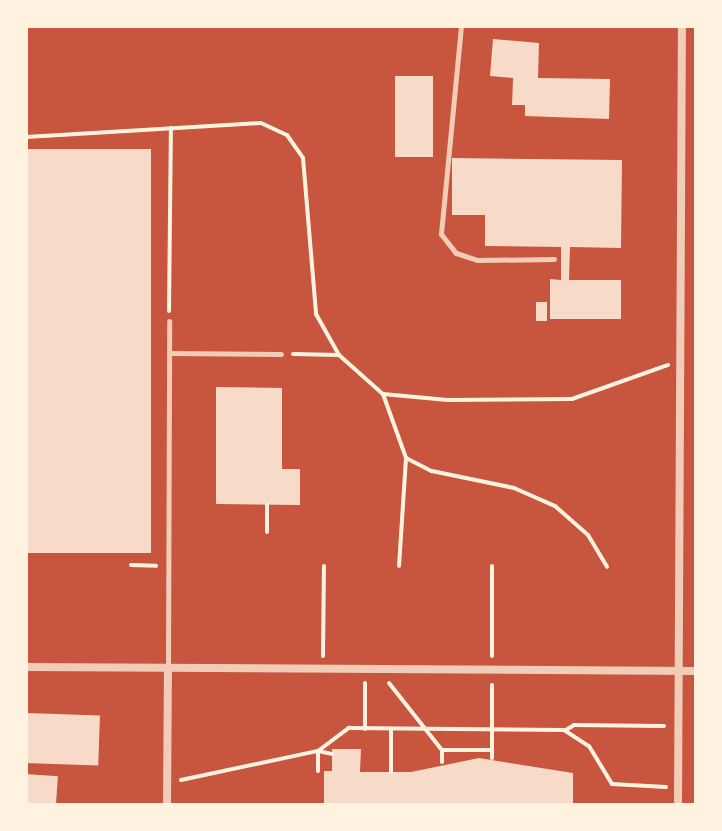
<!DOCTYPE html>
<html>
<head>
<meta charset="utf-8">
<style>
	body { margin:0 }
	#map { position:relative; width:722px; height:831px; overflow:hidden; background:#c8553d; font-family:"Work Sans",sans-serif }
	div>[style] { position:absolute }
	.building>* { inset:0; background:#f7dbc8; transform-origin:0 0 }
	.path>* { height:4px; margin:-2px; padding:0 2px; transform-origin:2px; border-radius:2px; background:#fff3e0 }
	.service>* { height:5px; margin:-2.5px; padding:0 2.5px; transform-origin:2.5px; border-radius:2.5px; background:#f1ccb7 }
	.minor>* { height:8px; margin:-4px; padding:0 4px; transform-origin:4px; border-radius:4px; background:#f1ccb7 }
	span { translate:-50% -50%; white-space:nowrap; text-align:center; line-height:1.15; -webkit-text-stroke:6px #fff3e0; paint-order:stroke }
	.frame { position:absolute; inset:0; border:28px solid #fff3e0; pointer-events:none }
</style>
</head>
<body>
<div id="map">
	<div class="building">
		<div style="clip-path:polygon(493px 39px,539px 43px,538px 78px,610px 79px,609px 119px,525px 116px,525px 105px,512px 105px,513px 78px,490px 76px)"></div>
		<div style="left:395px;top:76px;width:38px;height:81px"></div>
		<div style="left:151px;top:149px;width:404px;height:125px;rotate:90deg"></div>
		<div style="clip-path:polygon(452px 158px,622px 160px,621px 248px,570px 247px,569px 280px,621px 280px,621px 319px,550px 319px,550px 279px,561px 280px,561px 247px,485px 246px,485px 215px,452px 215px)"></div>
		<div style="left:536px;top:302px;width:11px;height:19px"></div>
		<div style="clip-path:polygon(216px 387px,282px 388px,282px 469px,300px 469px,300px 505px,216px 504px)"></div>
		<div style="left:26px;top:713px;width:74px;height:50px;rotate:2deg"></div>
		<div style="clip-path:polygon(332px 749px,361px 749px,360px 772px,411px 772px,479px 758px,573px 773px,573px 805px,324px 805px,324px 771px,332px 771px)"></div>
		<div style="left:26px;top:774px;width:32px;height:31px;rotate:4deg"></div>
	</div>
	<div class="path">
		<div style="left:26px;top:137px;width:235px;rotate:-3.4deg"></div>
		<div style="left:261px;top:123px;width:29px;rotate:25deg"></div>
		<div style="left:287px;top:135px;width:28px;rotate:55deg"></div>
		<div style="left:303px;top:158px;width:157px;rotate:85.2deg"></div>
		<div style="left:316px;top:314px;width:47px;rotate:60.7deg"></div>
		<div style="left:339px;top:355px;width:59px;rotate:41.6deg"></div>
		<div style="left:383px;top:394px;width:65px;rotate:5.3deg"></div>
		<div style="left:448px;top:400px;width:124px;rotate:-0.5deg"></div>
		<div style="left:572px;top:399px;width:102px;rotate:-19.5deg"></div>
		<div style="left:169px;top:311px;width:183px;rotate:-89.4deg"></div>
		<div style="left:293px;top:354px;width:46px;rotate:1.2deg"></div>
		<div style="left:383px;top:394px;width:68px;rotate:70.2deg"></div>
		<div style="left:406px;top:458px;width:108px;rotate:93.7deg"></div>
		<div style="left:406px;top:458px;width:29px;rotate:27deg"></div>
		<div style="left:432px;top:471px;width:84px;rotate:11.7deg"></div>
		<div style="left:514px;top:488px;width:45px;rotate:23.7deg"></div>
		<div style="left:555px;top:506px;width:44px;rotate:41.3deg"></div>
		<div style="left:588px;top:535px;width:37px;rotate:59deg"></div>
		<div style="left:267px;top:505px;width:27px;rotate:90deg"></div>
		<div style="left:131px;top:565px;width:25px;rotate:2deg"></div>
		<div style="left:323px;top:656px;width:90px;rotate:-89.4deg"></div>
		<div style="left:492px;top:656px;width:90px;rotate:-90deg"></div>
		<div style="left:389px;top:683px;width:85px;rotate:51.7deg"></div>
		<div style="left:442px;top:750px;width:12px;rotate:90deg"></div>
		<div style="left:365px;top:729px;width:46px;rotate:-90deg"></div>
		<div style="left:566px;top:730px;width:9px;rotate:-32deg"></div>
		<div style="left:574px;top:725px;width:90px;rotate:0.6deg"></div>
		<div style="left:442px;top:750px;width:50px"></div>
		<div style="left:492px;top:758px;width:73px;rotate:-90deg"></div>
		<div style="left:318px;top:771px;width:20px;rotate:-90deg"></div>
		<div style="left:318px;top:751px;width:14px;rotate:12deg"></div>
		<div style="left:391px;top:772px;width:43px;rotate:-90deg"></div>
		<div style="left:181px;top:780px;width:140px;rotate:-12deg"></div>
		<div style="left:318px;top:751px;width:39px;rotate:-37deg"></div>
		<div style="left:349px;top:728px;width:215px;rotate:0.5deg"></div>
		<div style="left:564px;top:730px;width:30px;rotate:33deg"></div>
		<div style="left:589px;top:746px;width:44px;rotate:58.8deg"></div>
		<div style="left:612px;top:784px;width:54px;rotate:3.2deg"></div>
	</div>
	<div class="service">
		<div style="left:461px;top:26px;width:209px;rotate:95.5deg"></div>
		<div style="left:441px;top:234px;width:24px;rotate:52deg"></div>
		<div style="left:456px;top:253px;width:22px;rotate:18deg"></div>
		<div style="left:477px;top:260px;width:77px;rotate:-0.7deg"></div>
		<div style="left:169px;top:353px;width:112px;rotate:0.5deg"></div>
		<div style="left:168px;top:668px;width:347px;rotate:-89.8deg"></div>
	</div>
	<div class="minor">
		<div style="left:26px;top:667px;width:670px;rotate:0.34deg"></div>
		<div style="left:167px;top:805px;width:137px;rotate:-89.6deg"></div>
		<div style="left:678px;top:805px;width:779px;rotate:-89.71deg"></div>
	</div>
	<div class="frame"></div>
</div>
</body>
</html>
